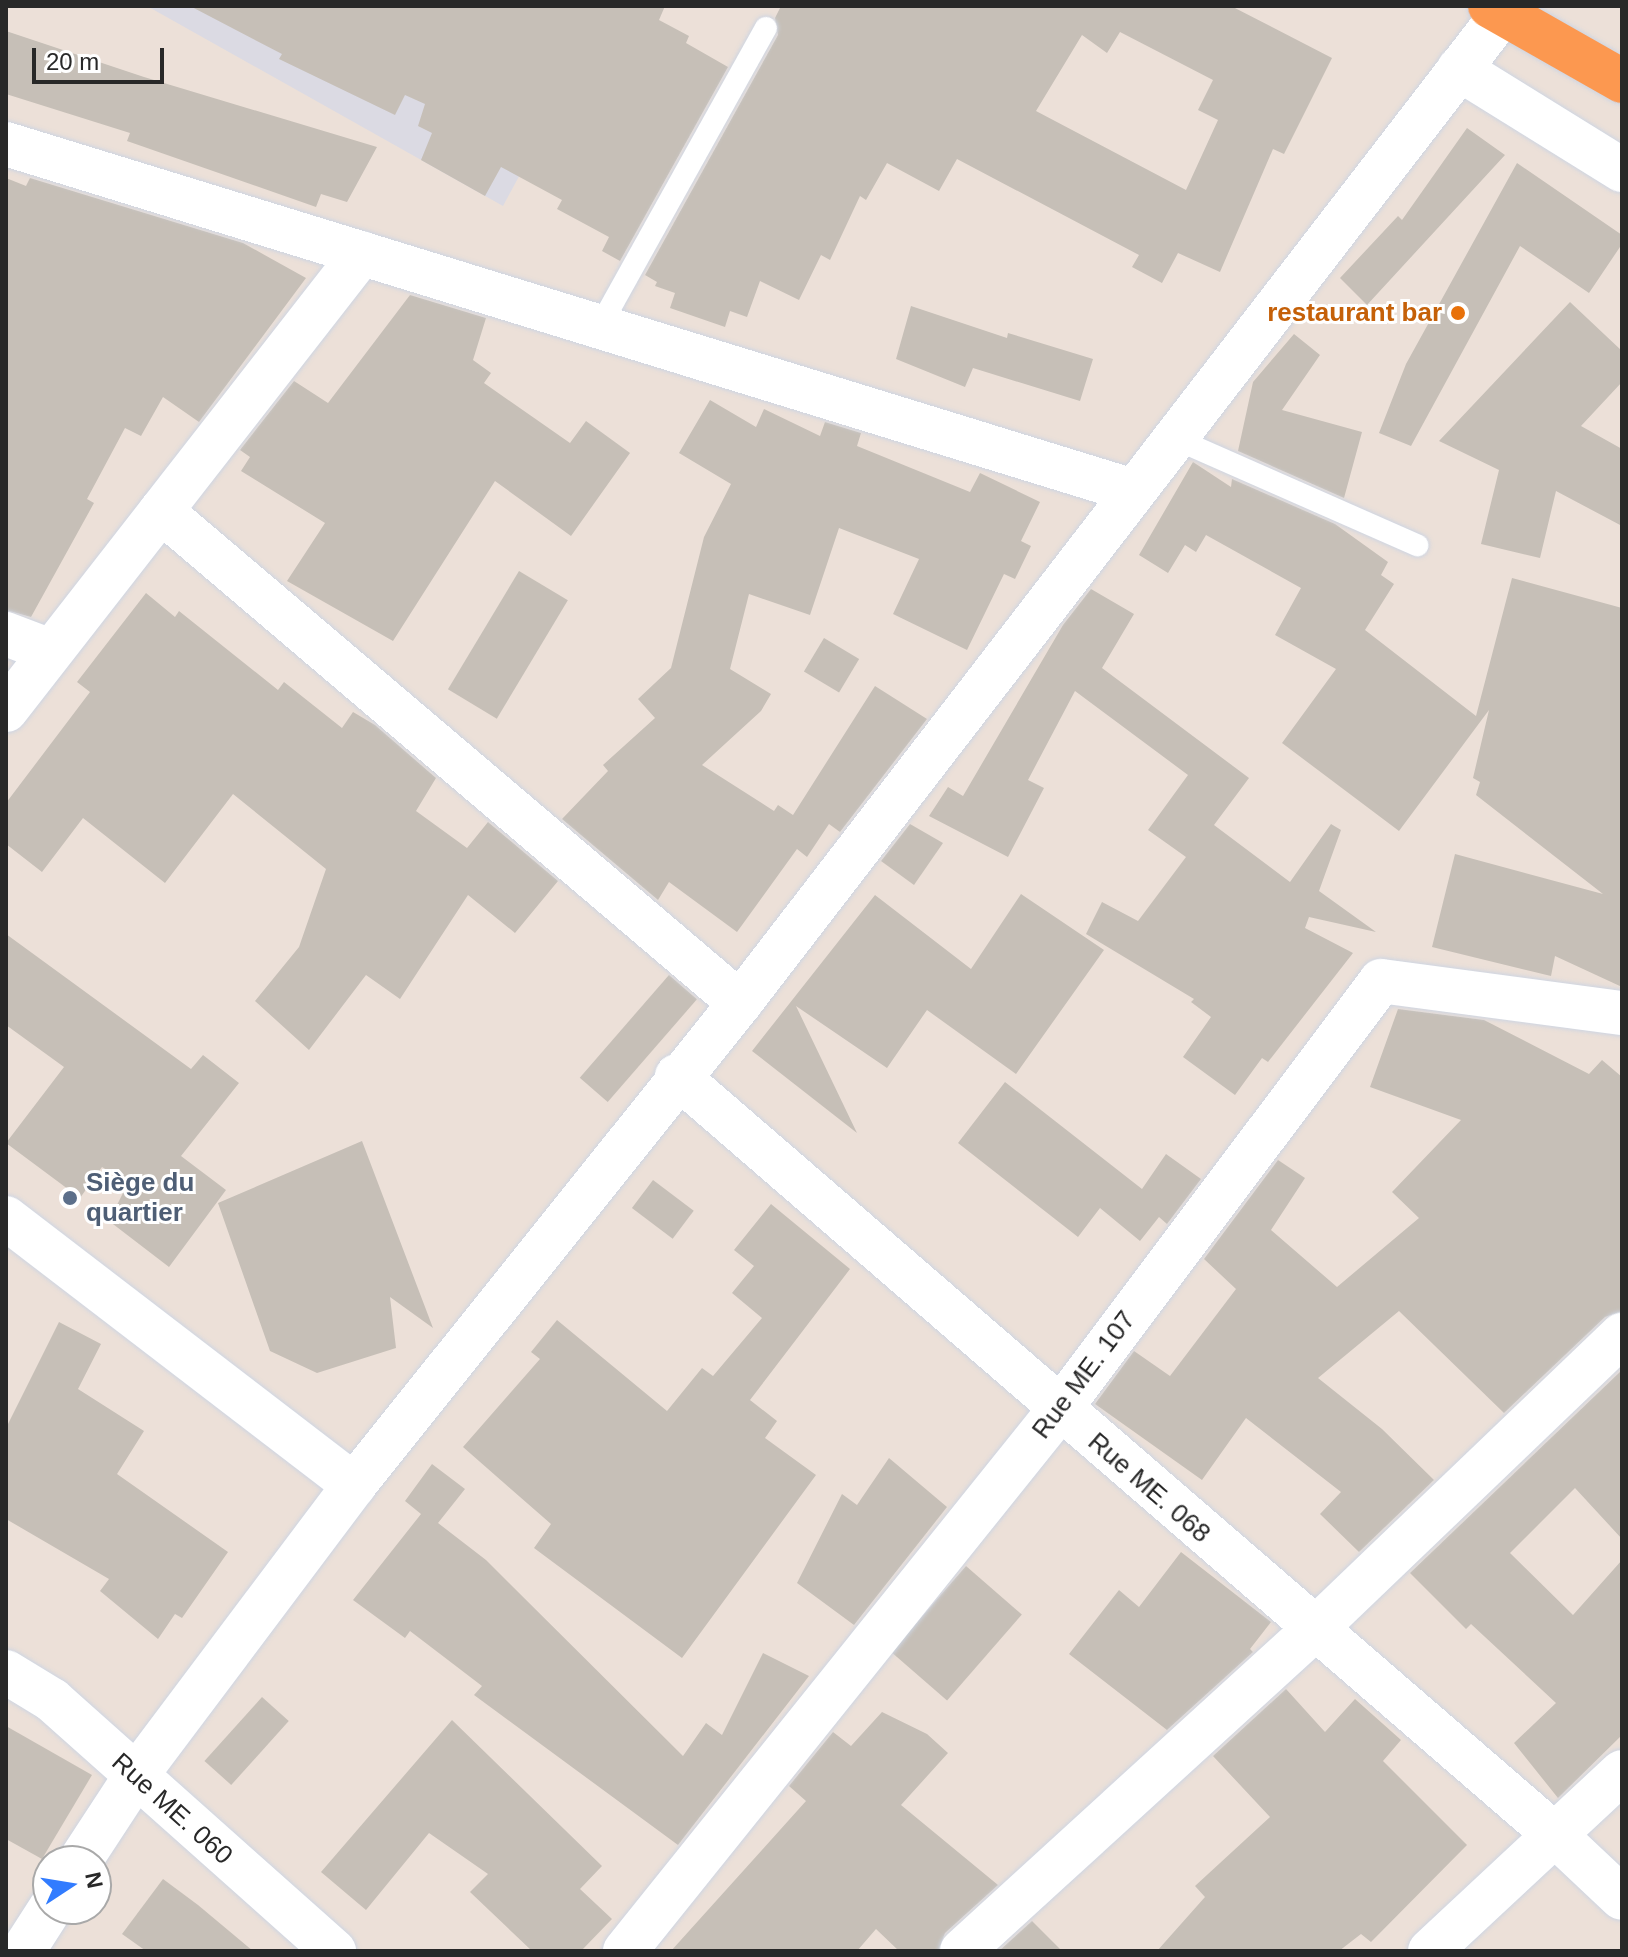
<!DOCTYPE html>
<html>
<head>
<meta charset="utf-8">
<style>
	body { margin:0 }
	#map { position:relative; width:1628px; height:1957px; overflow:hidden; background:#ece0d8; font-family:Helvetica,sans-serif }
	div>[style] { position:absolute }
	.industrial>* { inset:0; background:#dbdae3 }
	.building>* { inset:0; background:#c6bfb7; transform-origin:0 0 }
	.roads { filter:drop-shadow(0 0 2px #ced5e2) drop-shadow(0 0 2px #ced5e2) }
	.service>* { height:22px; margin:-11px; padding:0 11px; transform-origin:11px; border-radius:11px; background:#fff }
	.minor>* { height:44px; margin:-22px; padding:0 22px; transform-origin:22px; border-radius:22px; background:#fff }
	.trunk>* { height:44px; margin:-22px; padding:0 22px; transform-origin:22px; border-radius:22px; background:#fc9850 }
	.dots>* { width:22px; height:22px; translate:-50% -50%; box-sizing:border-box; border:4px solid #fff; border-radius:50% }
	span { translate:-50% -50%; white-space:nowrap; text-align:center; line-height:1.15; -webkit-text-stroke:6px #fff; paint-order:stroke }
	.food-label { font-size:26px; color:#c56008; font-weight:700 }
	.right { translate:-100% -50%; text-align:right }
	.service-label { font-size:26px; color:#4e5e75; font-weight:700 }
	.left { translate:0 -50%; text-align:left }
	.street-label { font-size:26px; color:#282828 }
	.frame { position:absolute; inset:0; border:8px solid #282828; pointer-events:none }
	.north { position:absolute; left:32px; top:1845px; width:80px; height:80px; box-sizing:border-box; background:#fff; border:2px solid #a9a9a9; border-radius:50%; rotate:78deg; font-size:22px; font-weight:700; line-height:32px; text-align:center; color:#282828 }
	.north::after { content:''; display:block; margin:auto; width:28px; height:36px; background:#327cff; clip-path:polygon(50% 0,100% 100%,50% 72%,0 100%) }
	.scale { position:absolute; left:32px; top:48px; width:132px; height:36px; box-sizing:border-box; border:4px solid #282828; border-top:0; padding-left:10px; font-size:24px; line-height:28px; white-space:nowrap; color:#282828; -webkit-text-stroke:6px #fff; paint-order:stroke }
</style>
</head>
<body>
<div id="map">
	<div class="industrial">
		<div style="clip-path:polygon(147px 6px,611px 6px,503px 206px)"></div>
	</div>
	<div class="building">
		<div style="clip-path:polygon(190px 6px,665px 6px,659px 20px,689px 36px,686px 43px,728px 67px,620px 261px,602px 251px,609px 237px,557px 209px,562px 200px,501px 167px,485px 196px,421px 160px,432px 133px,418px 126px,425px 104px,405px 95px,395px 115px,279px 59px,282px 54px)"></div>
		<div style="clip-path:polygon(evenodd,781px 6px,1231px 6px,1332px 58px,1284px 154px,1273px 149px,1220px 272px,1178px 253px,1162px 283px,1132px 267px,1139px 255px,957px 159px,939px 191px,887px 163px,866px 200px,860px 196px,830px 260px,821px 255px,799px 300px,760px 281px,747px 317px,730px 311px,725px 327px,670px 308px,675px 293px,655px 286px,657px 282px,645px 275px,778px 35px,775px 18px,781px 6px,1120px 32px,1213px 80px,1198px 110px,1218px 120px,1186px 190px,1036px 111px,1082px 35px,1107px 53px,1120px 32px)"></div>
		<div style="clip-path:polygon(6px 31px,144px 77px,377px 147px,347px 202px,321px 194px,316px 207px,127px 141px,130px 133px,6px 94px)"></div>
		<div style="clip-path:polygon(1467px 128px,1505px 155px,1367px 305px,1340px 278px,1398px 216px,1402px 220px)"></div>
		<div style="clip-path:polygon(1517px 163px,1622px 235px,1622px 244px,1589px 293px,1520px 246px,1411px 446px,1379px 433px,1406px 364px)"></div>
		<div style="clip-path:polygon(6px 178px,26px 186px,30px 178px,243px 243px,306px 278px,199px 422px,163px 397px,141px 436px,125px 428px,87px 499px,94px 503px,31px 617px,6px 610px)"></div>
		<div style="clip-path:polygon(410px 295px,486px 318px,473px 360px,491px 373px,484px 383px,570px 443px,586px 421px,630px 453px,571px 536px,495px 481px,393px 641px,287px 581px,325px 523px,241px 471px,250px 457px,240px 450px,294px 381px,328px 403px)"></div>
		<div style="clip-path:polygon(1570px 302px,1622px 351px,1622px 382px,1581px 426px,1622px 449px,1622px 526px,1556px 491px,1540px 558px,1481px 544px,1499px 470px,1439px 441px)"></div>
		<div style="clip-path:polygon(911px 306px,1007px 338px,1008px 333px,1093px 359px,1080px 401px,973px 368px,965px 387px,896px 359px)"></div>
		<div style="clip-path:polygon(1294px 334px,1320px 355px,1282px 410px,1362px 432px,1344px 498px,1238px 451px,1253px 382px)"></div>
		<div style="clip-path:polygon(710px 400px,756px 427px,764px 409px,820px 436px,825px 422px,861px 433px,857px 446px,970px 492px,980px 473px,1040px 502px,1021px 541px,1031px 546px,1015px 579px,1004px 574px,967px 650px,893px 614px,919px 559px,839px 528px,810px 615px,749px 594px,730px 669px,771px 694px,761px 711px,702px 765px,774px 811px,778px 805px,793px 815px,875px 686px,927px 719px,840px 832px,829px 824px,807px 857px,797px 849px,737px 932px,669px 882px,658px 900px,562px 819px,608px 771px,603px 765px,655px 718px,638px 699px,671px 668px,704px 537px,731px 484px,679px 453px)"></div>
		<div style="clip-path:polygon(1193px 462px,1231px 487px,1232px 479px,1335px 524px,1388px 562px,1381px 575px,1394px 584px,1365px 630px,1476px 716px,1512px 578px,1622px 608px,1622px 987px,1555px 956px,1551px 976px,1432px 947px,1455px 854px,1603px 894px,1476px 795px,1480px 782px,1473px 778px,1489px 710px,1399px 831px,1282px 743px,1336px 669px,1275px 635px,1301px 588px,1206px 535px,1196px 552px,1185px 545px,1168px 573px,1139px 555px)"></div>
		<div style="left:519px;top:571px;width:57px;height:138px;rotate:31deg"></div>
		<div style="clip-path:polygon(1091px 589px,1134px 614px,1102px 668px,1249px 778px,1214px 825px,1290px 882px,1331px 824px,1341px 830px,1319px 891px,1376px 932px,1309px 917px,1305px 928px,1353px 953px,1268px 1062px,1262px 1058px,1235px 1095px,1183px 1057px,1211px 1017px,1191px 1002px,1194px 999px,1086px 934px,1102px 902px,1138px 921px,1186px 857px,1148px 830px,1188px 775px,1075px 691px,1028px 780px,1044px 788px,1008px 857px,929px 816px,948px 787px,963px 796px,1063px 625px)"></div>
		<div style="clip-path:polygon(146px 593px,175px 617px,179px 611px,278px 690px,284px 682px,342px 728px,353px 712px,375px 725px,436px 778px,416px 811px,467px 848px,488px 822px,558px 881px,515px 933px,468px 895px,400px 999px,366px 975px,309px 1050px,255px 1001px,299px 947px,326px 869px,233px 794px,165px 883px,83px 818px,42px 872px,6px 844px,6px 803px,90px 692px,77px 682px)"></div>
		<div style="left:824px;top:638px;width:41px;height:39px;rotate:31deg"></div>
		<div style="clip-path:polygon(910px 824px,943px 843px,914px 885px,881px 861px)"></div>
		<div style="clip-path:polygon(1021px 894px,1104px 950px,1016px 1074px,927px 1010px,887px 1068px,796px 1006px,857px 1133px,752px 1051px,875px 895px,971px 969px)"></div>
		<div style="clip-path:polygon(6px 934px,191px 1069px,203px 1055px,239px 1083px,181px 1156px,226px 1190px,169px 1267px,109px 1221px,128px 1183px,102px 1167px,80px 1198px,6px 1143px,64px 1067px,6px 1025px)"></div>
		<div style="left:669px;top:975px;width:37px;height:136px;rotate:41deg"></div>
		<div style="clip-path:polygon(1398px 1009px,1484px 1020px,1589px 1074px,1602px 1060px,1622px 1077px,1622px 1311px,1605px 1317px,1504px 1413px,1399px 1311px,1318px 1378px,1382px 1429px,1434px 1480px,1359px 1552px,1320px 1514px,1341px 1492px,1246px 1418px,1202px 1480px,1095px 1404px,1134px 1351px,1170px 1376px,1236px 1289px,1204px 1259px,1278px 1160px,1305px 1178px,1271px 1230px,1337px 1287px,1419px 1218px,1392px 1192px,1461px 1120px,1370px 1087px)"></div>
		<div style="clip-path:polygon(1005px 1082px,1142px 1189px,1166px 1154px,1201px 1179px,1167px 1224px,1159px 1217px,1140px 1241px,1100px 1208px,1078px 1237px,958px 1143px)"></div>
		<div style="clip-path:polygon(362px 1141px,433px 1328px,390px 1297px,396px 1348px,317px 1373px,270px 1351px,218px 1203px)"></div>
		<div style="left:653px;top:1180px;width:51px;height:35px;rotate:37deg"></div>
		<div style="clip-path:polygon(771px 1204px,850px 1269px,750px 1400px,777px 1421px,765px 1438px,816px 1475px,682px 1658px,534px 1548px,551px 1524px,463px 1447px,540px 1359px,531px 1352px,557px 1320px,667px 1411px,702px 1368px,713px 1376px,762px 1318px,732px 1293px,754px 1266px,734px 1250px)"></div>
		<div style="clip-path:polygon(59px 1322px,101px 1344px,78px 1389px,144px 1431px,117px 1474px,228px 1552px,182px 1618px,175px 1614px,158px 1639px,100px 1591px,109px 1579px,6px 1519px,6px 1428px)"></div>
		<div style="clip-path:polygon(1622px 1370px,1622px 1539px,1575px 1488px,1510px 1553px,1573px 1615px,1622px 1560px,1622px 1735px,1558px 1798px,1514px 1743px,1556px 1703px,1471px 1624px,1466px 1629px,1410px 1573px)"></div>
		<div style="clip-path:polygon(889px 1458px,947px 1507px,854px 1625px,797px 1583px,842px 1494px,857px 1505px)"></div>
		<div style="clip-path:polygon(432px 1464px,465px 1489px,438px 1523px,486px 1560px,683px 1756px,706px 1723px,722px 1735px,763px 1653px,809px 1676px,678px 1845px,474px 1695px,482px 1686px,410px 1631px,405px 1638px,353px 1600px,421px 1514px,405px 1501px)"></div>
		<div style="clip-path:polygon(1181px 1552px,1271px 1622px,1250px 1649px,1253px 1652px,1167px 1730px,1069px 1654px,1119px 1590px,1139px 1607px)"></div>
		<div style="left:966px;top:1566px;width:74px;height:114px;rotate:41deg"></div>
		<div style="clip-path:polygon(1286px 1689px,1325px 1732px,1355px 1699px,1401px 1740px,1383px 1761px,1467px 1845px,1371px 1942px,1361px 1934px,1339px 1951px,1157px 1951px,1205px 1897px,1195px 1886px,1270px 1817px,1213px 1756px)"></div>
		<div style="left:262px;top:1697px;width:36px;height:86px;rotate:42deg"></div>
		<div style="clip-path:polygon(882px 1712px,927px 1734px,948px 1753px,901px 1805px,998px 1885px,945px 1933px,938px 1951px,899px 1951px,876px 1929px,857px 1951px,671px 1951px,806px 1801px,789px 1786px,833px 1732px,851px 1746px)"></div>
		<div style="clip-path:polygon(452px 1720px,602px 1866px,580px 1889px,612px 1919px,581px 1951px,532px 1951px,470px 1892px,488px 1874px,429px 1833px,366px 1910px,321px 1872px)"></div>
		<div style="clip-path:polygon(6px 1726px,92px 1775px,42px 1859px,6px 1839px)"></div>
		<div style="clip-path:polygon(163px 1879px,198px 1905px,253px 1951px,146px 1951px,122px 1934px)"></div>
		<div style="clip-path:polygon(1032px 1921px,1062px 1951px,999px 1951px)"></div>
	</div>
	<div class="roads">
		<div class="service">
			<div style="left:600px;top:326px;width:341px;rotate:-60.9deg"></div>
			<div style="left:1174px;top:438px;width:266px;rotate:23.8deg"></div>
		</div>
		<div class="minor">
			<div style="left:1459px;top:69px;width:192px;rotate:31.8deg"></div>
			<div style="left:6px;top:144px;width:1179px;rotate:17.11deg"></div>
			<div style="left:161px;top:511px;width:760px;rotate:40.36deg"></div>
			<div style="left:6px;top:634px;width:48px;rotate:20.7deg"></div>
			<div style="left:6px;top:710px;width:579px;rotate:-52.08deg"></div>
			<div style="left:677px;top:1076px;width:1159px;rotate:40.84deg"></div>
			<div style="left:1554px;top:1834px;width:93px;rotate:43.3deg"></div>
			<div style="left:6px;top:1218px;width:439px;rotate:37.5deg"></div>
			<div style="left:6px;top:1672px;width:54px;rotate:31.3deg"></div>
			<div style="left:52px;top:1700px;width:378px;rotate:41.7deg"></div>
			<div style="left:80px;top:1861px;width:100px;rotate:-56.8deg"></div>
			<div style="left:135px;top:1777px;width:365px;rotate:-53.1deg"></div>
			<div style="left:354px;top:1485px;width:618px;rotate:-51.31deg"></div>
			<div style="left:740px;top:1003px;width:1250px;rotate:-52.38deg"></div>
			<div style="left:23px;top:1951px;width:50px;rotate:-57.3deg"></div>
			<div style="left:625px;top:1951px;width:694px;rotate:-51.26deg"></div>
			<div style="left:1059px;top:1410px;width:536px;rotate:-53.11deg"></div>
			<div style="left:1381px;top:981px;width:243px;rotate:7.6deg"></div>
			<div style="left:962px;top:1951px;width:475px;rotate:-42.4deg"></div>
			<div style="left:1313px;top:1631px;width:428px;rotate:-43.8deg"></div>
			<div style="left:1430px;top:1951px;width:262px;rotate:-43deg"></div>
		</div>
		<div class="trunk">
			<div style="left:1490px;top:6px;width:152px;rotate:29.6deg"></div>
		</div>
	</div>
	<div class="dots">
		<div style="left:1458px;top:313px;background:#e8710a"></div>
		<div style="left:70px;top:1198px;background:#5c6f8a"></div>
	</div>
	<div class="food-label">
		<span class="right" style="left:1442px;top:313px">restaurant bar</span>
	</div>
	<div class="service-label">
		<span class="left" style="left:86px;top:1198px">Siège du<br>quartier</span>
	</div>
	<div class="street-label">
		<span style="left:1084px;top:1375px;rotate:-53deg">Rue ME. 107</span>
		<span style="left:1149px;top:1488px;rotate:41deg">Rue ME. 068</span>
		<span style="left:172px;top:1809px;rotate:42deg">Rue ME. 060</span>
	</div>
	<div class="frame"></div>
	<div class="north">N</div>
	<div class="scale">20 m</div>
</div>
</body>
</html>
